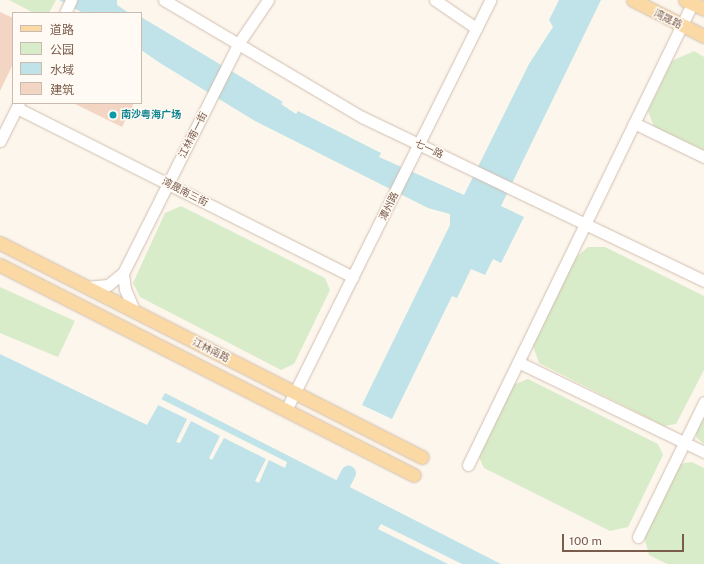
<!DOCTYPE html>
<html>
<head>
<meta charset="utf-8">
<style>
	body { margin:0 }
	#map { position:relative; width:704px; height:564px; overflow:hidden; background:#fdf6ec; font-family:"Public Sans","Noto Sans SC",sans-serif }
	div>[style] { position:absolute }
	.green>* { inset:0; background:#d8ecc9 }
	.water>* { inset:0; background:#bfe3e8 }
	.pier>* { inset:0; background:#fdf6ec }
	.river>* { height:15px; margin:-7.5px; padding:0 7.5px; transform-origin:7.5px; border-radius:7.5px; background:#bfe3e8 }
	.building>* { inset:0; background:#f3d5c3 }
	.roads { filter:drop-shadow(0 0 1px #d1beb0) drop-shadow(0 0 1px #d1beb0) }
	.minor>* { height:11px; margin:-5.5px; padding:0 5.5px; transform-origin:5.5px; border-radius:5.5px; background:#fff }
	.major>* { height:13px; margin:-6.5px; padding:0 6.5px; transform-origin:6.5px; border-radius:6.5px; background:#fbd9a5 }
	.dots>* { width:11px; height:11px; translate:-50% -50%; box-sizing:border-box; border:2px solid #fffaf3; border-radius:50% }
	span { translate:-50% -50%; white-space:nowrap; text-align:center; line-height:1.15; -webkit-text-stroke:3px #fffaf3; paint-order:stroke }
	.street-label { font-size:10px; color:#7a5c4d }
	.culture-label { font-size:10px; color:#0d838f; font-weight:700 }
	.left { translate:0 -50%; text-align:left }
	.legend { position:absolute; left:12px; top:12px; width:130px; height:92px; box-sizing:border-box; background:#fffaf3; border:1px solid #cabbb1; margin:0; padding:5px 7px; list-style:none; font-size:12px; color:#7a5c4d }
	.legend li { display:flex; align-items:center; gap:8px; height:20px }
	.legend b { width:20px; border:1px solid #cabbb1 }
	.scale { position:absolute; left:562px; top:534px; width:122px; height:18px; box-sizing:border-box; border:2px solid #7a5c4d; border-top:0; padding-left:5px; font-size:12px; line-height:14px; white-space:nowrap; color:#7a5c4d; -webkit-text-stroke:3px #fffaf3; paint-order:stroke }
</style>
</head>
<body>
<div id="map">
	<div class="green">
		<div style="clip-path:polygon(9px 0,56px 0,49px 13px,34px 13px)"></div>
		<div style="clip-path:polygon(694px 51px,704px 57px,704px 150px,654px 127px,648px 111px,672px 61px)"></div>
		<div style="clip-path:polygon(181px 206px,325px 278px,330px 290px,294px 364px,281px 370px,140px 297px,133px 283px,165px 213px)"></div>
		<div style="clip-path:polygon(588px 247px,605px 247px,704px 296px,704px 370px,676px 424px,664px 426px,539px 363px,533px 346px,575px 258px)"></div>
		<div style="clip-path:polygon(0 287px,75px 321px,58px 357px,0 333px)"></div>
		<div style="clip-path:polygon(528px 379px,658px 444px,663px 455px,628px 527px,610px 531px,484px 468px,479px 457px,513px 385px)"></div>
		<div style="clip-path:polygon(704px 412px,704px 444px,696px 437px,697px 427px)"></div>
		<div style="clip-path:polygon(692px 462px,704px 468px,704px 564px,667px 564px,649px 555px,644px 536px,679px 464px)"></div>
	</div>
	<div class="water">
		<div style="clip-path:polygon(59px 0,117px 0,117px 5px,129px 13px,83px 13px)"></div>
		<div style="clip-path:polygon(559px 0,601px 0,501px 206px,524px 217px,501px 263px,493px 259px,485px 275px,471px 269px,457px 298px,452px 296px,392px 419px,362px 405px,450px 225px,450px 214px,428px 208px,255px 121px,160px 63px,141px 50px,141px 17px,283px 102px,281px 104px,296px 114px,298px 111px,381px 153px,379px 157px,464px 195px,529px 64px,553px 27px,549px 20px)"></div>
		<div style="clip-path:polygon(0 354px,147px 425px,165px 393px,501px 564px,0 564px)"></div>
	</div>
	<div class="pier">
		<div style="clip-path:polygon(161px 399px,287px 462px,285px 468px,269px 460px,259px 483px,255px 481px,266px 459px,224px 438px,212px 460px,209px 458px,220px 436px,191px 421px,180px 443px,176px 442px,187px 419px,158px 405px)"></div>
		<div style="clip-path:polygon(381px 524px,462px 564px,448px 564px,378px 529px)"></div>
	</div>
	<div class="river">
		<div style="left:333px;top:502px;width:33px;rotate:-63deg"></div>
	</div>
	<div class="building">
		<div style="clip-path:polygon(0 12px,13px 18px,13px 64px,0 91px)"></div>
		<div style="clip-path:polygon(73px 103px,134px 103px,122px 127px)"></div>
	</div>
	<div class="roads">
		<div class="minor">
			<div style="left:164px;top:0;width:230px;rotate:30.6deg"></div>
			<div style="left:362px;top:117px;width:379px;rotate:25.6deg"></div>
			<div style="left:435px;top:0;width:50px;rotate:34.3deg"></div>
			<div style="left:65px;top:13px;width:14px;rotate:-65deg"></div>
			<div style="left:17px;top:108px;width:376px;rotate:26.7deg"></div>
			<div style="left:634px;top:123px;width:78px;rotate:25.9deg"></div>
			<div style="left:0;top:141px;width:42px;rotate:-63.4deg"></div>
			<div style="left:123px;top:273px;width:16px;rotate:83deg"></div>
			<div style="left:125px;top:289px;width:25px;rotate:67deg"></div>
			<div style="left:86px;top:287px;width:22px;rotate:-5deg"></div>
			<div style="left:108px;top:285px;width:19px;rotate:-39deg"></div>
			<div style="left:123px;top:273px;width:256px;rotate:-63.3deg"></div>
			<div style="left:238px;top:44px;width:53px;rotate:-55.7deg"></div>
			<div style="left:518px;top:362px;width:207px;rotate:25.8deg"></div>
			<div style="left:286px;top:410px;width:458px;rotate:-63.5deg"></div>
			<div style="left:468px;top:465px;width:517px;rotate:-64.08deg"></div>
			<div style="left:638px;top:537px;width:150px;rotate:-63.9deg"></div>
		</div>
		<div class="major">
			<div style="left:633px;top:0;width:80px;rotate:26.9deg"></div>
			<div style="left:685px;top:0;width:21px;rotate:25deg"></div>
			<div style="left:0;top:243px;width:473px;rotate:26.9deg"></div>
			<div style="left:0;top:265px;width:464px;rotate:26.9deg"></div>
		</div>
	</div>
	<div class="dots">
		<div style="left:113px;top:115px;background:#0f9aa8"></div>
	</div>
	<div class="street-label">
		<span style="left:668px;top:19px;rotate:26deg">湾晟路</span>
		<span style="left:193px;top:135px;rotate:-63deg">江林南一街</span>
		<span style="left:429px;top:149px;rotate:25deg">七一路</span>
		<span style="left:185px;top:192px;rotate:27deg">湾晟南三街</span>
		<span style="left:389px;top:206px;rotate:-64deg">潭州路</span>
		<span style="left:211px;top:350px;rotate:27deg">江林南路</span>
	</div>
	<div class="culture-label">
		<span class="left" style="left:121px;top:115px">南沙粤海广场</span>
	</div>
	<ul class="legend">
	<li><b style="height:5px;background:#fbd9a5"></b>道路</li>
	<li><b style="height:11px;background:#d8ecc9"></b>公园</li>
	<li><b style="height:11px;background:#bfe3e8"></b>水域</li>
	<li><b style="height:11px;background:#f3d5c3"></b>建筑</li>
	</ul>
	<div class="scale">100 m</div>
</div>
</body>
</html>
